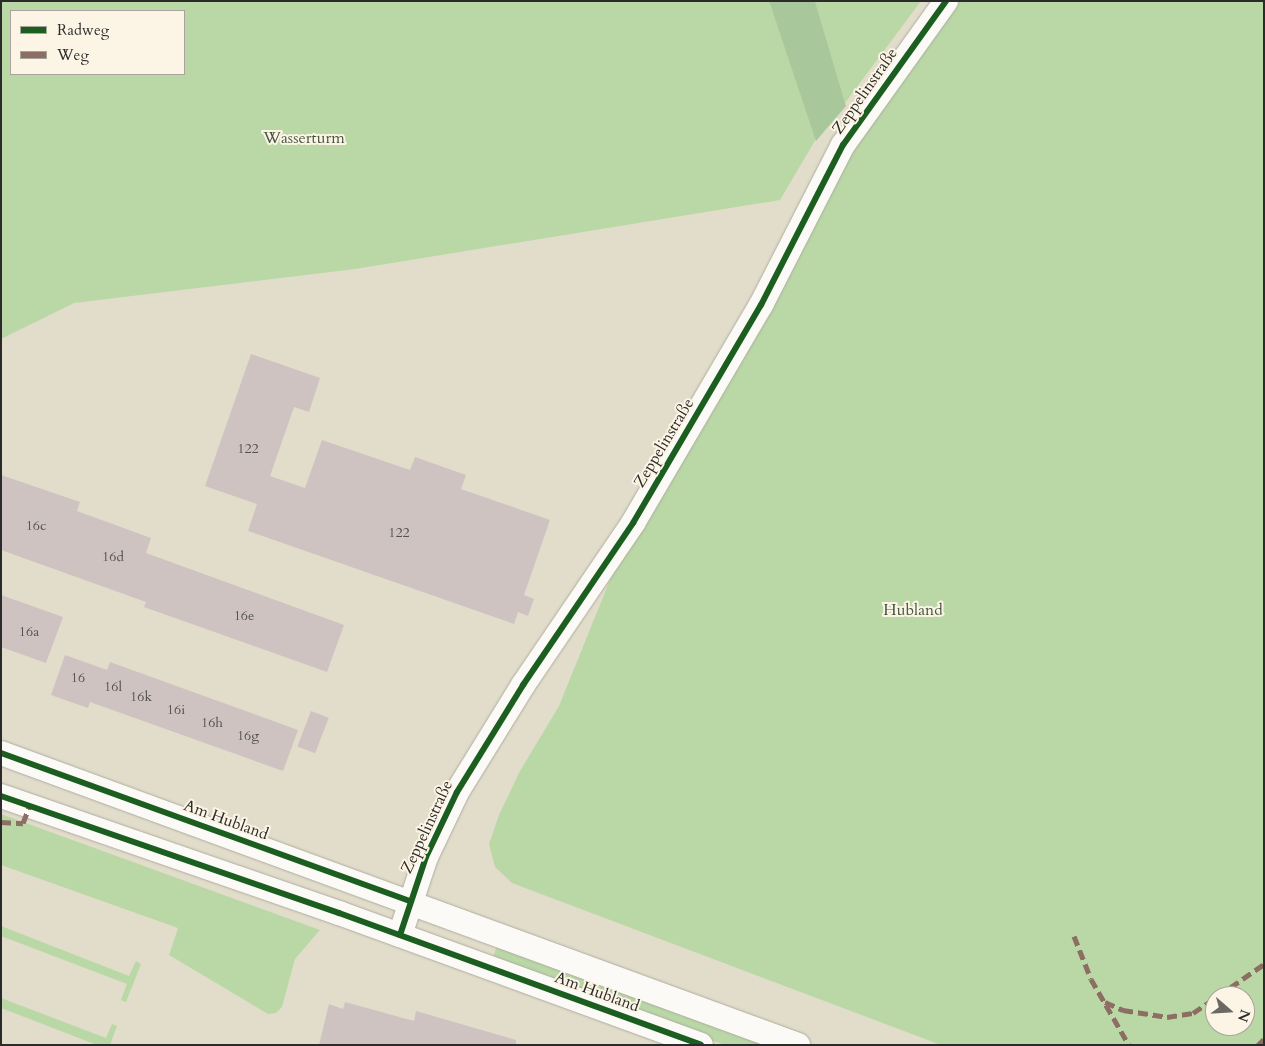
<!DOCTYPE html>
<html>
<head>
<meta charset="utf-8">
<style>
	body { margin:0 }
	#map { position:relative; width:1265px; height:1046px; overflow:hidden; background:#e2ddca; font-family:Cardo,serif }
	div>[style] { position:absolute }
	.green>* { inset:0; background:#b9d8a6 }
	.forest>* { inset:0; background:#a8c89b }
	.building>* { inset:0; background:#cec3c1; transform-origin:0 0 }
	.roads { filter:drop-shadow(0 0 1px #afaca0) drop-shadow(0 0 1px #afaca0) }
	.minor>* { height:24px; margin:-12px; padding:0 12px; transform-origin:12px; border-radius:12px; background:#fbfaf7 }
	.quiet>* { height:5px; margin-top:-2.5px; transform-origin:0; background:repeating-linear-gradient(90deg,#8d6e63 0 10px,transparent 0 15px) }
	.cycleway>* { height:6px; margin:-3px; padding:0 3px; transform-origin:3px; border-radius:3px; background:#1b5e20 }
	span { translate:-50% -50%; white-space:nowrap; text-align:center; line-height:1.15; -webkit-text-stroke:4px #fcf5e5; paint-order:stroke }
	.number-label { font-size:14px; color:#545150 }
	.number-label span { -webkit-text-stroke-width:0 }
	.street-label { font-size:16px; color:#2b2b2b }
	.park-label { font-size:16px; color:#465542 }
	.frame { position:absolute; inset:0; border:2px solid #2b2b2b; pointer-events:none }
	.legend { position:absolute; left:10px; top:10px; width:175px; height:65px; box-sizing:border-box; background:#fcf5e5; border:1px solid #a8a49b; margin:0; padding:6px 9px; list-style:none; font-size:15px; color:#2b2b2b }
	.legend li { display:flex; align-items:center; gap:10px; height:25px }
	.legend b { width:25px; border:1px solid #a8a49b }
	.north { position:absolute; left:1205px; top:986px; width:50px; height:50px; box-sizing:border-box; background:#fcf5e5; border:1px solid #a8a49b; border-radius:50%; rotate:109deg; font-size:14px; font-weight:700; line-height:20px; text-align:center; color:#2b2b2b }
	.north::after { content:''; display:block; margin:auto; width:18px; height:22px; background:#6b6963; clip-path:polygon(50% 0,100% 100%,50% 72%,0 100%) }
</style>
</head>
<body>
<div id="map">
	<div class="green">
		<div style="clip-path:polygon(evenodd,1px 1px,769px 1px,816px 139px,780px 200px,355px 269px,74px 303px,1px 339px,1px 1px,11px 11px,184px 11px,184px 74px,11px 74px,11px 11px)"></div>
		<div style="clip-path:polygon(815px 1px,921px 1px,845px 103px)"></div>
		<div style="clip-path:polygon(evenodd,946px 1px,1264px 1px,1264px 1045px,941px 1045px,512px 883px,495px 867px,489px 844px,499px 815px,520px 771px,559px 706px,633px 523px,806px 216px,946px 1px,1215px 996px,1245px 996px,1245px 1026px,1215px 1026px,1215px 996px)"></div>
		<div style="clip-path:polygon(1px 814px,320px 930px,295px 959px,282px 1007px,276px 1013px,268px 1014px,169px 955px,178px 928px,1px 865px)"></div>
		<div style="clip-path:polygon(1px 926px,129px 976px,136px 961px,141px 964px,126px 1002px,121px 1000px,127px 984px,1px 936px)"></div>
		<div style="clip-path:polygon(497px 945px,766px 1045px,725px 1045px,492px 961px)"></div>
		<div style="clip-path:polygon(1px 998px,106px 1038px,112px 1024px,117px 1026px,110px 1045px,97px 1045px,1px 1008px)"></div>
	</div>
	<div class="forest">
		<div style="clip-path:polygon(769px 1px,815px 1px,846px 106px,816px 141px)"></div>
	</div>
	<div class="building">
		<div style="clip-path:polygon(251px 354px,320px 378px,309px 412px,294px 407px,270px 476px,305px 488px,322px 440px,410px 470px,415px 457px,466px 475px,461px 489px,550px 520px,524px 595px,534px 599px,528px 616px,518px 612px,514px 624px,248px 531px,257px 504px,205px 486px)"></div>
		<div style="clip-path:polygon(1px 475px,80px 502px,77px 511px,151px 538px,146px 553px,344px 625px,327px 672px,144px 607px,146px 602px,1px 550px)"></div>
		<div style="clip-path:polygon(1px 595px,63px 617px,46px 663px,1px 647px)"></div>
		<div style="clip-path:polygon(65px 655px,107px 670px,110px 662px,298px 730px,283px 771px,90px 702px,88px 708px,51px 695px)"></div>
		<div style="left:311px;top:711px;width:19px;height:38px;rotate:21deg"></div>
		<div style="clip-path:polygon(345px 1002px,414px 1021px,416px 1011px,516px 1040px,516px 1045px,319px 1045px,329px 1004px,343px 1009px)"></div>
	</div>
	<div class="roads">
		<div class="minor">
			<div style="left:1px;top:753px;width:849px;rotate:20.12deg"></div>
			<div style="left:1px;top:796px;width:358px;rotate:19.1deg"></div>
			<div style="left:339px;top:913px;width:385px;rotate:20deg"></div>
			<div style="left:400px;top:935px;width:82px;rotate:-71.6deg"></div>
			<div style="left:426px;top:857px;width:72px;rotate:-64.5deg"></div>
			<div style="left:457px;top:792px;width:126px;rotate:-58.3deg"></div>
			<div style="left:523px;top:685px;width:196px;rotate:-55.8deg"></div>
			<div style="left:633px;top:523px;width:253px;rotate:-59.6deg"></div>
			<div style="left:761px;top:305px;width:180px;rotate:-62.9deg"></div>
			<div style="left:843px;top:145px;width:177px;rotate:-54.4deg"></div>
		</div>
	</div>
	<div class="quiet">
		<div style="left:1px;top:822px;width:22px;rotate:3deg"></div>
		<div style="left:23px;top:823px;width:17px;rotate:-69deg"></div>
		<div style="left:1074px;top:936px;width:46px;rotate:68.4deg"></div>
		<div style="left:1091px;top:979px;width:76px;rotate:60.1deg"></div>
		<div style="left:1218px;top:996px;width:56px;rotate:-34.8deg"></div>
		<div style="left:1105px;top:1002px;width:20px;rotate:24deg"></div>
		<div style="left:1123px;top:1010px;width:45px;rotate:9deg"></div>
		<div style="left:1167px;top:1017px;width:26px;rotate:-9deg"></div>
		<div style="left:1193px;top:1013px;width:27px;rotate:-34deg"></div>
		<div style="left:1258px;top:1045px;width:8px;rotate:-45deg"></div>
	</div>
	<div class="cycleway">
		<div style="left:1px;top:753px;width:434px;rotate:19.9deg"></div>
		<div style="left:1px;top:796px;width:358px;rotate:19.1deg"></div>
		<div style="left:339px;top:913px;width:385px;rotate:20deg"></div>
		<div style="left:400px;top:935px;width:82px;rotate:-71.6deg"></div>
		<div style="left:426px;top:857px;width:72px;rotate:-64.5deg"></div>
		<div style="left:457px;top:792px;width:126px;rotate:-58.3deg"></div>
		<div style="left:523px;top:685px;width:196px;rotate:-55.8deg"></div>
		<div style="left:633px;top:523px;width:253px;rotate:-59.6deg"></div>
		<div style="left:761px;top:305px;width:180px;rotate:-62.9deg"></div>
		<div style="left:843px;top:145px;width:177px;rotate:-54.4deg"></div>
	</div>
	<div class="number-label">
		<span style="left:248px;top:449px">122</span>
		<span style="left:36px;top:526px">16c</span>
		<span style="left:399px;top:533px">122</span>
		<span style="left:113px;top:557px">16d</span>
		<span style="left:244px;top:616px">16e</span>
		<span style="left:29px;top:632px">16a</span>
		<span style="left:78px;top:678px">16</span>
		<span style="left:113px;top:687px">16l</span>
		<span style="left:141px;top:697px">16k</span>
		<span style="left:176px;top:710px">16i</span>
		<span style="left:212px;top:723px">16h</span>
		<span style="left:248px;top:736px">16g</span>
	</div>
	<div class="street-label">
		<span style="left:865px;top:91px;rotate:-55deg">Zeppelinstraße</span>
		<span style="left:664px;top:443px;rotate:-59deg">Zeppelinstraße</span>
		<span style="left:226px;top:820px;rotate:20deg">Am Hubland</span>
		<span style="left:427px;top:827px;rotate:-65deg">Zeppelinstraße</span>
		<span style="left:597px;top:992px;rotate:20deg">Am Hubland</span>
	</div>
	<div class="park-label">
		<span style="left:304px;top:138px">Wasserturm</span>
		<span style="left:913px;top:610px">Hubland</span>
	</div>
	<div class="frame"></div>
	<ul class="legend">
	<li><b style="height:6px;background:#1b5e20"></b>Radweg</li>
	<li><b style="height:6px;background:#8d6e63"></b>Weg</li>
	</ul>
	<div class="north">N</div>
</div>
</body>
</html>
